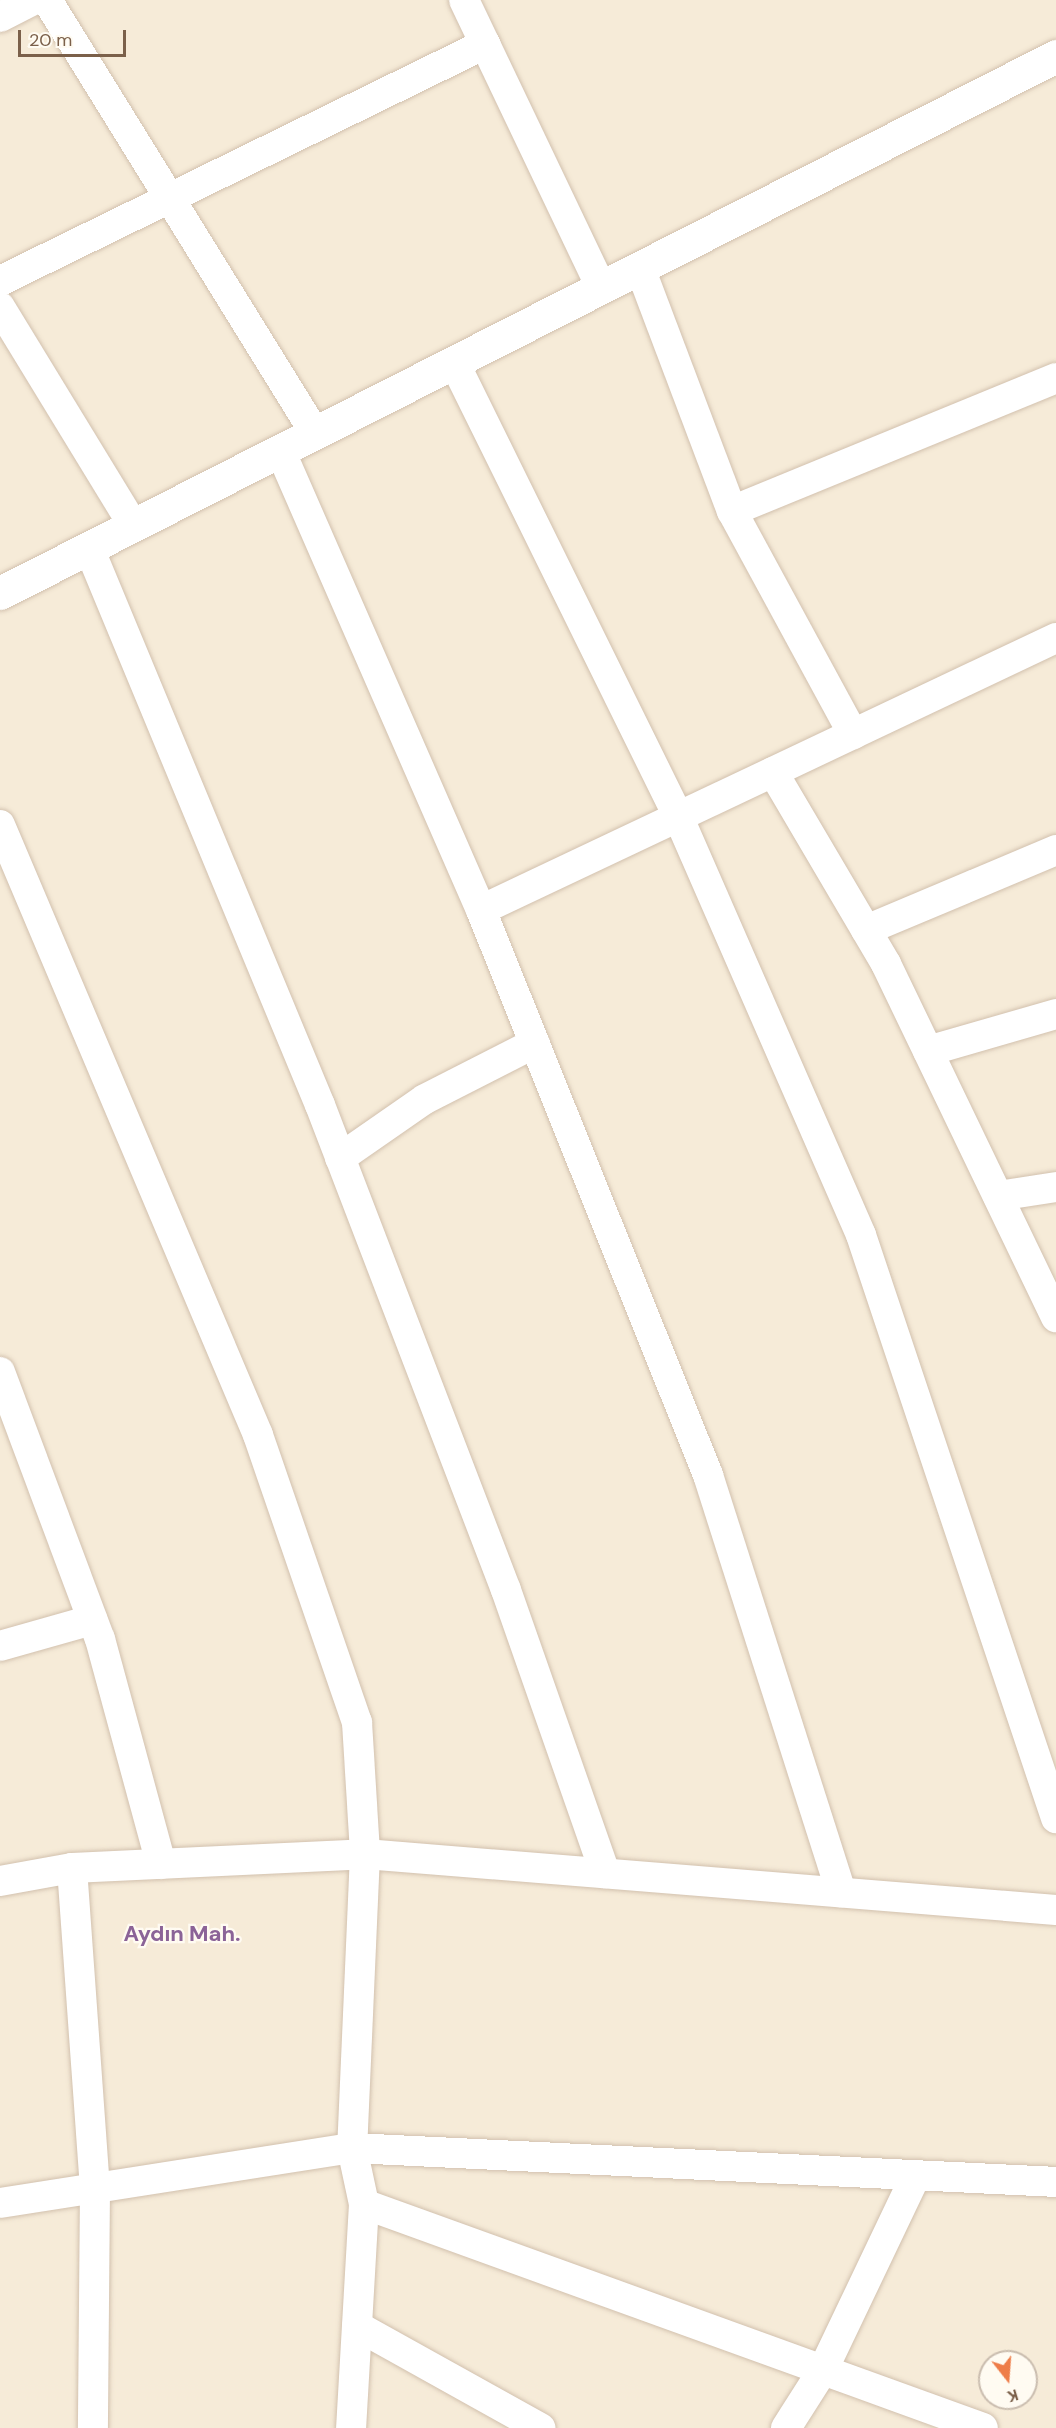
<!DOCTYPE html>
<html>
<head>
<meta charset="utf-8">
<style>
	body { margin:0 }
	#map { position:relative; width:1056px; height:2428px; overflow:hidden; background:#fef8ea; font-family:"DM Sans",sans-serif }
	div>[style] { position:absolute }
	.residential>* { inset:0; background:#f6ebd8 }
	.roads { filter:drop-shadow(0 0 2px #d2c1ae) drop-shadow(0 0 2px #d2c1ae) }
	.minor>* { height:30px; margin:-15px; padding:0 15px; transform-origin:15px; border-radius:15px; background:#fff }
	.tertiary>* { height:33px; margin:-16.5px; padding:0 16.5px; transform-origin:16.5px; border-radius:16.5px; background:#fff }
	span { translate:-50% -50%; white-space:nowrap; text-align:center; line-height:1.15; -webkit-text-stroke:4.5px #fffbf2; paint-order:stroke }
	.district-label { font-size:22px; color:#8b6397; font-weight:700 }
	.north { position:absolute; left:978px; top:2350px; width:60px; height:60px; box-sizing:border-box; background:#fffbf2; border:2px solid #cabdaf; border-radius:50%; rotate:163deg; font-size:16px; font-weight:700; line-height:24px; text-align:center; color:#7b604a }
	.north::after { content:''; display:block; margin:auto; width:21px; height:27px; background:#ee7d49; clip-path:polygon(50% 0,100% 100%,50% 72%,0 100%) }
	.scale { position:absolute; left:18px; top:30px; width:108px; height:27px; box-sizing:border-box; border:3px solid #7b604a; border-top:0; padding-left:8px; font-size:18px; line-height:21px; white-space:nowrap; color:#7b604a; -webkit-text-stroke:4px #fffbf2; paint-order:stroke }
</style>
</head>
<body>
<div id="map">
	<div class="residential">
		<div style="clip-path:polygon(evenodd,0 0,1056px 0,1056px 2428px,0 2428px,0 0,990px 2362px,1026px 2362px,1026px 2398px,990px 2398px,990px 2362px)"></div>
	</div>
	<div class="roads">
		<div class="minor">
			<div style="left:47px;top:0;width:509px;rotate:58.25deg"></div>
			<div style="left:464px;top:0;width:318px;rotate:64.5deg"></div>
			<div style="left:0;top:17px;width:38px;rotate:-27deg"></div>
			<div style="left:640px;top:268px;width:260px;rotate:69.3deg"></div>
			<div style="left:732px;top:511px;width:254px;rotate:61.5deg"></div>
			<div style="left:0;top:281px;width:540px;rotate:-26.04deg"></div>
			<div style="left:0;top:307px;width:255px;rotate:58.6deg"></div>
			<div style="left:454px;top:362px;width:506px;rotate:63.74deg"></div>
			<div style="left:678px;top:816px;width:457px;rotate:66.4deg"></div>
			<div style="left:861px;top:1235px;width:615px;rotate:71.51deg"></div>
			<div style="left:280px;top:450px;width:502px;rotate:66.4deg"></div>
			<div style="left:481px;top:910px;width:609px;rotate:68.11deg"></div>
			<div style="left:708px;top:1475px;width:438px;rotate:72.3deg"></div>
			<div style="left:732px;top:511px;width:350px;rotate:-22.3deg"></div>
			<div style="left:89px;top:548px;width:603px;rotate:67.48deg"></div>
			<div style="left:320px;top:1105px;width:519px;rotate:69.02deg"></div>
			<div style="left:506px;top:1590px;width:300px;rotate:70.7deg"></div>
			<div style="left:773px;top:772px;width:223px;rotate:59.5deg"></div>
			<div style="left:886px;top:964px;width:392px;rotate:64.3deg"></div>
			<div style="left:0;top:825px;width:662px;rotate:67.07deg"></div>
			<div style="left:258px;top:1435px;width:304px;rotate:71deg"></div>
			<div style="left:357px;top:1722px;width:132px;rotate:86.5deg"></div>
			<div style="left:365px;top:1854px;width:294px;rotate:92.5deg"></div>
			<div style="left:352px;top:2148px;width:57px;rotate:77.9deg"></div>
			<div style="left:364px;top:2204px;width:224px;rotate:93.3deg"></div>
			<div style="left:481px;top:910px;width:636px;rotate:-25.32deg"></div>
			<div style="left:866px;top:930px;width:206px;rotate:-22.8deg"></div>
			<div style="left:928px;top:1051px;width:133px;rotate:-16.1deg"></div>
			<div style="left:340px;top:1158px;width:103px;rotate:-34.8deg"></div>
			<div style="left:425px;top:1099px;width:123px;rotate:-27deg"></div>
			<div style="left:998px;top:1196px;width:59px;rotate:-8.8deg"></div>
			<div style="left:0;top:1372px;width:285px;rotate:69.5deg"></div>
			<div style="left:100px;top:1639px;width:233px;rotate:74.8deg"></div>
			<div style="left:0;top:1646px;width:96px;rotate:-15.8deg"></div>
			<div style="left:72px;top:1868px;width:321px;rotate:85.9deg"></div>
			<div style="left:95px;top:2188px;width:240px;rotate:90.5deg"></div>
			<div style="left:0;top:1881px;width:73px;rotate:-10.2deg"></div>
			<div style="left:72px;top:1868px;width:293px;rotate:-2.7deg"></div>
			<div style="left:365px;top:1854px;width:693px;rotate:4.63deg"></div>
			<div style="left:0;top:2203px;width:356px;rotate:-8.9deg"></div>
			<div style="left:352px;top:2148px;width:705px;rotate:2.76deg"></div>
			<div style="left:364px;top:2204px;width:658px;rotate:19.89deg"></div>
			<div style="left:357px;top:2326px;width:210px;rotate:29.1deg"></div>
			<div style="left:786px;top:2428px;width:69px;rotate:-57.5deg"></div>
			<div style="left:823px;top:2370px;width:216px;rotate:-64.5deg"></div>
		</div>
		<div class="tertiary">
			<div style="left:0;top:593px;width:1185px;rotate:-26.95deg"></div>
		</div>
	</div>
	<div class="district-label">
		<span style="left:182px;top:1934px">Aydın Mah.</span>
	</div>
	<div class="north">K</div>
	<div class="scale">20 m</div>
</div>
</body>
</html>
